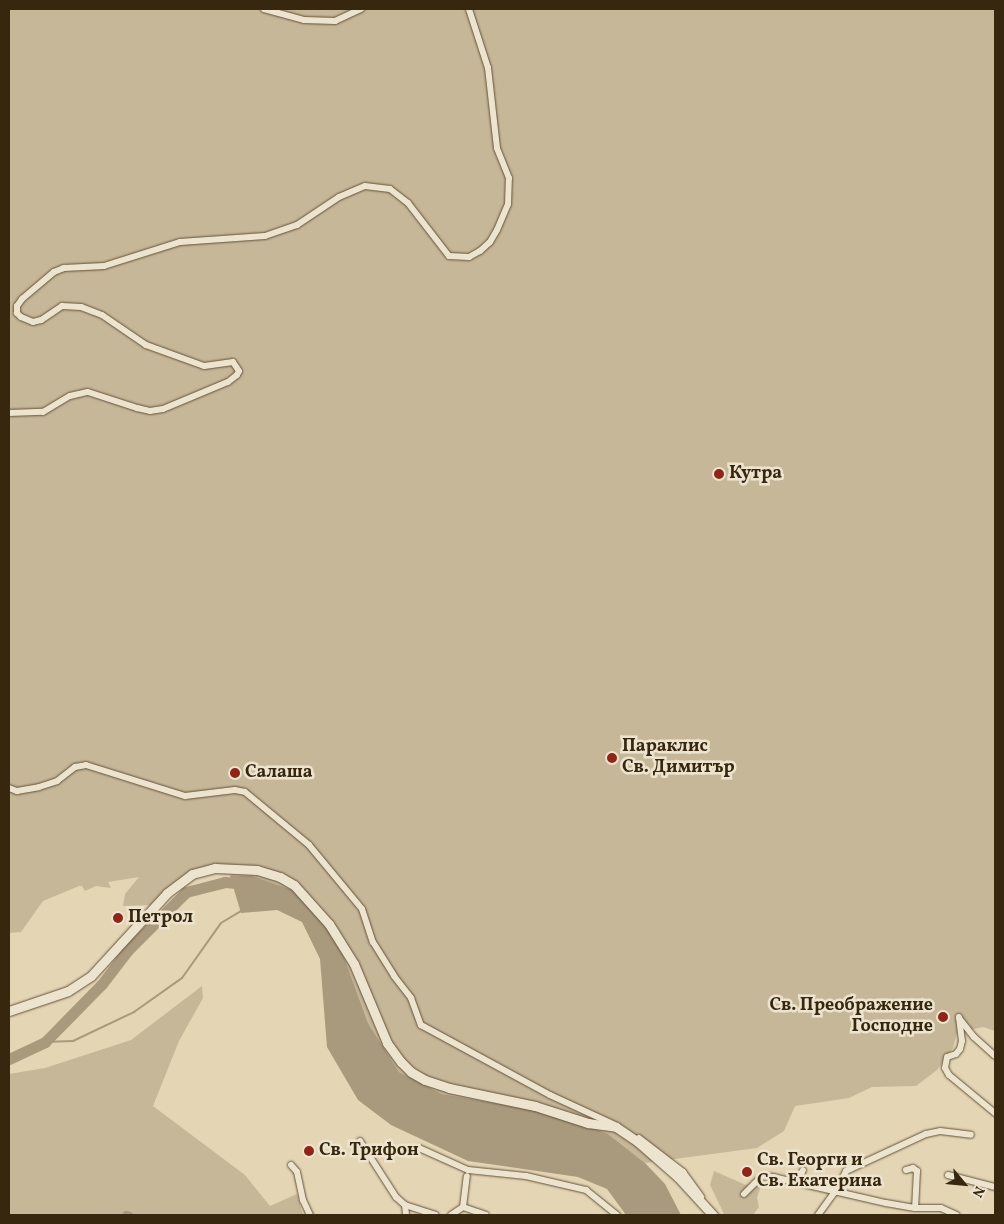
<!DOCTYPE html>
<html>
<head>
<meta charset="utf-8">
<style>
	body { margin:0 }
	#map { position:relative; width:1004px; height:1224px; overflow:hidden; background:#e4d5b5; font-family:Vollkorn,serif }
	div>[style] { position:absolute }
	.green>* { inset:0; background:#c7b799 }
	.water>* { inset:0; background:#aa9a7d }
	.stream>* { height:2px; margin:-1px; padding:0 1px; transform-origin:1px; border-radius:1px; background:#aa9a7d }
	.canal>* { height:6px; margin:-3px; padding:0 3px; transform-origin:3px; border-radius:3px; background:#aa9a7d }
	.river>* { height:11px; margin:-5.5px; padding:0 5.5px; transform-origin:5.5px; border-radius:5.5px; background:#aa9a7d }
	.roads { filter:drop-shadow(0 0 1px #635238) drop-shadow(0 0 1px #635238) }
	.minor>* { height:6px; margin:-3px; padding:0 3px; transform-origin:3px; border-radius:3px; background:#ede4cf }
	.secondary>* { height:9px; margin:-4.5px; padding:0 4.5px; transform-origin:4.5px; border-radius:4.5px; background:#ede4cf }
	.dots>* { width:14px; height:14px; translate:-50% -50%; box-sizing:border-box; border:2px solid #ede4cf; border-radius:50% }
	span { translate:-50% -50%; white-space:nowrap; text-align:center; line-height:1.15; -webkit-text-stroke:5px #ede4cf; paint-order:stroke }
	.poi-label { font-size:18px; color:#38270f; font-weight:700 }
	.left { translate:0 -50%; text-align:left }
	.right { translate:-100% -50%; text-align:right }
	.frame { position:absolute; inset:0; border:10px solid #38270f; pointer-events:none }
	.north { position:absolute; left:939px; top:1159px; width:50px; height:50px; -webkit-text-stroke:4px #ede4cf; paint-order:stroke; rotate:118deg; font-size:14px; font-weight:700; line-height:20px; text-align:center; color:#38270f }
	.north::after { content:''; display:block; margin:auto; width:18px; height:22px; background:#38270f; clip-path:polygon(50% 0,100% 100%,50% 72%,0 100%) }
</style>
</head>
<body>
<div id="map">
	<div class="green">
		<div style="clip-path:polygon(9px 9px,995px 9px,995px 1031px,983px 1027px,957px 1033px,953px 1048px,937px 1070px,916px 1086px,872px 1087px,849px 1098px,795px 1106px,784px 1131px,757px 1148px,645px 1163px,608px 1134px,559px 1114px,442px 1094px,399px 1072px,368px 1023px,340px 946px,252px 876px,230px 876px,231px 865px,205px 868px,152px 905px,123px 906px,125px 894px,139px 877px,108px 882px,111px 888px,96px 886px,85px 891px,82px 886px,79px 886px,43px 901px,21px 932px,9px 933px)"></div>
		<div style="clip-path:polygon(202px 986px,203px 998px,179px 1041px,153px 1106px,245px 1175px,270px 1206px,297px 1194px,303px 1215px,9px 1215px,9px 1074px,45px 1068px,131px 1040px)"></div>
		<div style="clip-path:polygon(714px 1171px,746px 1185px,759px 1180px,762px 1182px,757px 1198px,759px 1207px,753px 1215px,724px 1214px,710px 1185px)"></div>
	</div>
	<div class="water">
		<div style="clip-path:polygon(230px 876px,252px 876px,295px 891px,316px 911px,340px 946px,368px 1023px,399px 1072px,442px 1094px,558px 1114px,608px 1134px,645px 1163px,665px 1184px,681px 1215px,626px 1215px,607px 1189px,578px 1177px,468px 1161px,391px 1125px,358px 1100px,327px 1047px,320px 959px,302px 922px,277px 910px,241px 913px)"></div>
	</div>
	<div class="stream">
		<div style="left:45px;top:1042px;width:28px;rotate:-2deg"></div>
		<div style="left:73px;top:1041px;width:68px;rotate:-25.4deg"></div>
		<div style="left:134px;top:1012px;width:59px;rotate:-35.3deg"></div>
		<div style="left:182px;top:978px;width:67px;rotate:-54.7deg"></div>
		<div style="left:221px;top:923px;width:26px;rotate:-31deg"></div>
	</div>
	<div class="canal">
		<div style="left:126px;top:1214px;width:4px;rotate:14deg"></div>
	</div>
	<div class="river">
		<div style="left:9px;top:1059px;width:40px;rotate:-25deg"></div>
		<div style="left:45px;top:1042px;width:81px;rotate:-45.5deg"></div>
		<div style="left:102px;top:984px;width:43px;rotate:-52.6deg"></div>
		<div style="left:128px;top:950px;width:82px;rotate:-45deg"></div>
		<div style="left:186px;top:892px;width:40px;rotate:-14.4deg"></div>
		<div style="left:225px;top:882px;width:22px;rotate:5deg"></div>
	</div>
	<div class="roads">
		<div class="minor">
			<div style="left:264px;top:9px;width:41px;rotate:15.4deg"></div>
			<div style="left:304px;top:20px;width:31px;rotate:2deg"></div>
			<div style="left:335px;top:21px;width:29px;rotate:-25deg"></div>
			<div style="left:9px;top:413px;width:34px;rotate:-2deg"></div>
			<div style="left:43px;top:412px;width:31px;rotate:-31deg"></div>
			<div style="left:70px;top:396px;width:18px;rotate:-13deg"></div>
			<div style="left:88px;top:392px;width:52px;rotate:18.1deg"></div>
			<div style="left:137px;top:408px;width:13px;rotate:13deg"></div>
			<div style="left:150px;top:411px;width:13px;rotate:-9deg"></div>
			<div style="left:163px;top:409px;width:70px;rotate:-22.6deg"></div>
			<div style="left:228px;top:382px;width:11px;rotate:-38deg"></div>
			<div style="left:237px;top:375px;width:4px;rotate:-63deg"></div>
			<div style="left:239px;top:371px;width:11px;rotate:-124deg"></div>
			<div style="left:233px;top:362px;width:29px;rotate:172deg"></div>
			<div style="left:204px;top:366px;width:62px;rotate:-160.1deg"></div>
			<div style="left:146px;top:345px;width:53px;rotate:-145.7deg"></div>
			<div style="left:102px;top:315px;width:22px;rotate:-159deg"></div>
			<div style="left:81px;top:307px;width:19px;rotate:-177deg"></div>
			<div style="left:62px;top:306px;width:25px;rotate:146deg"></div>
			<div style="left:41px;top:320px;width:8px;rotate:166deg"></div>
			<div style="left:33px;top:322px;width:13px;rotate:-157deg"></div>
			<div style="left:21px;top:317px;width:6px;rotate:-135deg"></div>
			<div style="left:17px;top:313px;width:7px;rotate:-90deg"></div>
			<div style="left:17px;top:306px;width:9px;rotate:-54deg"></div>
			<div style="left:22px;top:299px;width:42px;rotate:-40.2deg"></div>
			<div style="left:54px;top:272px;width:11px;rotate:-22deg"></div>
			<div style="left:64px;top:268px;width:40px;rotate:-2.9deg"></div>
			<div style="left:104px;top:266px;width:80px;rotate:-17.5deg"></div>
			<div style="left:180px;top:242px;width:85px;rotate:-4deg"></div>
			<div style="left:265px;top:236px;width:34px;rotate:-19deg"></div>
			<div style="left:297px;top:225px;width:50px;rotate:-33.7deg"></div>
			<div style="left:339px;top:197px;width:28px;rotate:-23deg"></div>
			<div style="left:365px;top:186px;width:25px;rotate:7deg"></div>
			<div style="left:390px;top:189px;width:23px;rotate:38deg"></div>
			<div style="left:408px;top:203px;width:67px;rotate:52.3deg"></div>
			<div style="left:449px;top:256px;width:20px;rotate:3deg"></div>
			<div style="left:469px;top:257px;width:13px;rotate:-29deg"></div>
			<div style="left:480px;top:251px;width:13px;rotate:-42deg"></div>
			<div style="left:490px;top:242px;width:14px;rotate:-60deg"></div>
			<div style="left:497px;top:230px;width:28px;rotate:-67deg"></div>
			<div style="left:508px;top:204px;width:26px;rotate:-88deg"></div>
			<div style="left:509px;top:178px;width:32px;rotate:-112deg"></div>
			<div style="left:497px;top:148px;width:81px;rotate:-96.4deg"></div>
			<div style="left:488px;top:68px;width:62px;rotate:-107.9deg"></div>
			<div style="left:9px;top:788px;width:9px;rotate:21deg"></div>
			<div style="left:17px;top:791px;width:22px;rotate:-10deg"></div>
			<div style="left:39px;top:787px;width:19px;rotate:-18deg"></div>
			<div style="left:57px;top:781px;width:23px;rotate:-38deg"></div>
			<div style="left:75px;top:767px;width:11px;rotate:-10deg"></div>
			<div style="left:86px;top:765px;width:104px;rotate:17.4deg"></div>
			<div style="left:185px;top:796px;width:50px;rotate:-6.8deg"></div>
			<div style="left:235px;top:790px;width:10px;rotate:11deg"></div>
			<div style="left:245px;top:792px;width:83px;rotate:39.6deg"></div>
			<div style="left:309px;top:845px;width:83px;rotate:50.4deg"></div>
			<div style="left:362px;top:909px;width:35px;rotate:72deg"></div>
			<div style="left:373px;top:942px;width:40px;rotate:58deg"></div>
			<div style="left:394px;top:976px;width:28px;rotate:52deg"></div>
			<div style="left:411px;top:998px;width:29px;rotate:70deg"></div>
			<div style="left:421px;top:1025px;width:147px;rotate:28.5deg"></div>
			<div style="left:550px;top:1095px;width:74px;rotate:24.8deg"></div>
			<div style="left:959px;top:1017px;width:24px;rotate:83deg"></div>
			<div style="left:962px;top:1041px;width:8px;rotate:104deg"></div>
			<div style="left:960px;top:1049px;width:6px;rotate:129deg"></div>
			<div style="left:956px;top:1054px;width:9px;rotate:162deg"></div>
			<div style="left:947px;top:1057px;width:11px;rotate:100deg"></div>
			<div style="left:945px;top:1068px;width:8px;rotate:60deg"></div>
			<div style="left:949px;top:1075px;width:60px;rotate:39.6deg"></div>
			<div style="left:959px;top:1018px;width:24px;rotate:52deg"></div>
			<div style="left:974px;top:1037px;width:28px;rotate:42deg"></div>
			<div style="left:639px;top:1138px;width:56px;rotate:37.7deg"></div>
			<div style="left:683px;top:1172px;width:31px;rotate:54deg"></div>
			<div style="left:360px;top:1141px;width:67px;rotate:57.3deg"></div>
			<div style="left:396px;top:1197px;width:12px;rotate:42deg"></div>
			<div style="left:405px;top:1205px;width:32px;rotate:18deg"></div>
			<div style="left:419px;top:1148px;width:54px;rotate:24.2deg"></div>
			<div style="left:468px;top:1170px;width:58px;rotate:5.9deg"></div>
			<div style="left:526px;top:1176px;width:62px;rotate:13.1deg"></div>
			<div style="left:586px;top:1190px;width:40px;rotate:39deg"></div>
			<div style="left:291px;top:1165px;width:9px;rotate:49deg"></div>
			<div style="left:297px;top:1172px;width:29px;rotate:78deg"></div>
			<div style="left:303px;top:1200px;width:17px;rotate:65deg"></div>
			<div style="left:906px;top:1170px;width:7px;rotate:-16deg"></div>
			<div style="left:913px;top:1168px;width:5px;rotate:37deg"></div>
			<div style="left:917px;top:1171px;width:37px;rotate:93deg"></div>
			<div style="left:948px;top:1175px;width:49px;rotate:14.3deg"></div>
			<div style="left:797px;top:1183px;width:14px;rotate:-65deg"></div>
			<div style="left:744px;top:1194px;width:25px;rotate:-45deg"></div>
			<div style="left:762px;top:1176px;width:11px;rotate:5deg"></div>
			<div style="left:773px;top:1177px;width:116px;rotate:13deg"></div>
			<div style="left:886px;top:1203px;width:29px;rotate:10deg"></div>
			<div style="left:915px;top:1208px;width:26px"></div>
			<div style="left:941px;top:1208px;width:17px;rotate:24deg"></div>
			<div style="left:405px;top:1205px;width:10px;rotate:84deg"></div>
			<div style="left:463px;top:1207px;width:31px;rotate:-83deg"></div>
			<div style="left:451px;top:1215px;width:14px;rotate:-34deg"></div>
			<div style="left:463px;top:1207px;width:24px;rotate:19deg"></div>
			<div style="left:818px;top:1215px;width:29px;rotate:-54deg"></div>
			<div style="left:835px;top:1192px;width:24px;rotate:-62deg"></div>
			<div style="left:846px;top:1171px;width:88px;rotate:-24.8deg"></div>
			<div style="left:926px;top:1134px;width:14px;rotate:-12deg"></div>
			<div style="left:940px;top:1131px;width:31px;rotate:7deg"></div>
		</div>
		<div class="secondary">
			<div style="left:9px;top:1011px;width:62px;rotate:-18.7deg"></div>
			<div style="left:68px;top:991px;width:27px;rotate:-33deg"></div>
			<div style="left:91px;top:976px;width:113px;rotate:-47.5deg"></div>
			<div style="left:167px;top:893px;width:31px;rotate:-37deg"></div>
			<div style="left:192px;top:874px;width:24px;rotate:-15deg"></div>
			<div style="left:215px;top:868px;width:42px;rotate:2.7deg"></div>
			<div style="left:257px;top:870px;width:24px;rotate:17deg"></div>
			<div style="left:280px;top:877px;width:16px;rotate:30deg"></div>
			<div style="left:294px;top:885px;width:52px;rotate:48.1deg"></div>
			<div style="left:329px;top:924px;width:47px;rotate:58deg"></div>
			<div style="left:354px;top:964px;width:86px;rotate:67.3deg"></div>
			<div style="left:387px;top:1043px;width:24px;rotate:54deg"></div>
			<div style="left:401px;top:1062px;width:14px;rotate:45deg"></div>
			<div style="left:411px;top:1072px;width:16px;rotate:30deg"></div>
			<div style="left:425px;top:1080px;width:25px;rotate:18deg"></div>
			<div style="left:449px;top:1088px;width:88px;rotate:11.8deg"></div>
			<div style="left:535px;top:1106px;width:56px;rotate:17.8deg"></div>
			<div style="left:588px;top:1123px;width:28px;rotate:8deg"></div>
			<div style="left:616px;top:1127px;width:25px;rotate:34deg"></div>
			<div style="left:637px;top:1141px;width:55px;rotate:41.3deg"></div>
			<div style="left:678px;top:1177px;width:52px;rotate:47.4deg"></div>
		</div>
	</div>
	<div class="dots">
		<div style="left:719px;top:474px;background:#8f2418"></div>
		<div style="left:612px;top:758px;background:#8f2418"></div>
		<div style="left:235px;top:773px;background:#8f2418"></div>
		<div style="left:118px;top:918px;background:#8f2418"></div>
		<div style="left:943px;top:1017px;background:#8f2418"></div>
		<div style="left:309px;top:1151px;background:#8f2418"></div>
		<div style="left:747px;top:1172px;background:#8f2418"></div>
	</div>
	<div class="poi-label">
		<span class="left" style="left:729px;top:474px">Кутра</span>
		<span class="left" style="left:622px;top:758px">Параклис<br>Св. Димитър</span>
		<span class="left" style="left:245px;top:773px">Салаша</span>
		<span class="left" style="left:128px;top:918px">Петрол</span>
		<span class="right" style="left:933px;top:1017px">Св. Преображение<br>Господне</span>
		<span class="left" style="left:319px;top:1151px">Св. Трифон</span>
		<span class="left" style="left:757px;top:1172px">Св. Георги и<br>Св. Екатерина</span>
	</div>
	<div class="frame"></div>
	<div class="north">N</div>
</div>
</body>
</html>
